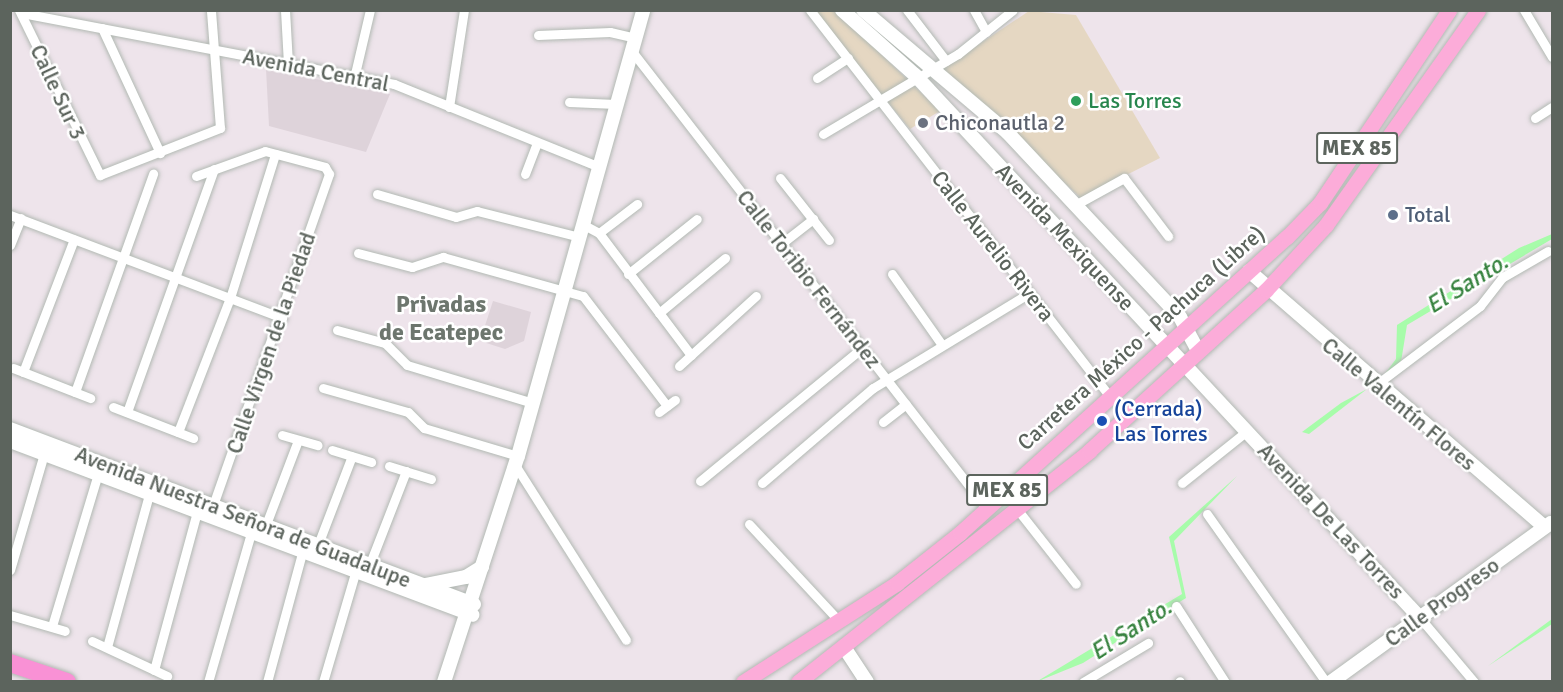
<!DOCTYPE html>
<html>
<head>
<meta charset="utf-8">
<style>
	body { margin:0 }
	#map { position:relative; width:1563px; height:692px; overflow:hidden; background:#eee4eb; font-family:Signika,sans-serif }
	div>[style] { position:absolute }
	.education>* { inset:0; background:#ded3da }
	.green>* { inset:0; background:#e5d7c2 }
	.water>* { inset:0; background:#a7fcaa }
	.roads { filter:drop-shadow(0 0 2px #b2b9b3) drop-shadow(0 0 2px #b2b9b3) }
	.street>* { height:9px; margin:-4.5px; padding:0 4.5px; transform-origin:4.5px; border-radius:4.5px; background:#fff }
	.secondary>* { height:14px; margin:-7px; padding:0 7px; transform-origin:7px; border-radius:7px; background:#fff }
	.primary>* { height:15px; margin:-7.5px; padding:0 7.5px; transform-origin:7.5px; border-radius:7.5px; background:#fcacd9 }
	.highway>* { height:18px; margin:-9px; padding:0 9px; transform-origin:9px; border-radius:9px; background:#f991d5 }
	.dots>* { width:16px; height:16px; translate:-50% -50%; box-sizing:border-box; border:3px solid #fff; border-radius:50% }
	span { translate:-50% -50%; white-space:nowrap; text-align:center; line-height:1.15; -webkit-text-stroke:5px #fff; paint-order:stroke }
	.shield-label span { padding:2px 4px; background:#fff; border:2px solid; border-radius:4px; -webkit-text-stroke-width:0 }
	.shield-label { font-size:21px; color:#5c645d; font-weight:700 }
	.street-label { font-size:22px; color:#5c645d }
	.leisure-label { font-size:22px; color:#27864d }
	.left { translate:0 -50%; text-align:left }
	.worship-label { font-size:22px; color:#5b616d }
	.service-label { font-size:22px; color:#4e5e75 }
	.transit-label { font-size:22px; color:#164399 }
	.water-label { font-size:24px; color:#36823e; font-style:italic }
	.neighbourhood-label { font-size:24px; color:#6d766e; font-weight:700 }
	.frame { position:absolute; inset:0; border:12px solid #5c645d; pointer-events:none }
</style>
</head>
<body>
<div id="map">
	<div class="education">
		<div style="clip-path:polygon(266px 69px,390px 94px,366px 152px,269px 126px)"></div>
		<div style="clip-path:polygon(493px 301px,531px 312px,524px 341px,505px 349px,480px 341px)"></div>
	</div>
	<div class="green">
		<div style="clip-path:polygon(813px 11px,836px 11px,940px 111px,910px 129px)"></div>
		<div style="clip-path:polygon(1029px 11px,1076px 15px,1160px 158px,1081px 198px,942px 69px)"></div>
	</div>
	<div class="water">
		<div style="clip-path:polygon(1552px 234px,1552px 239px,1407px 325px,1401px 362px,1384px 375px,1396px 359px,1397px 325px,1519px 248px)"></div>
		<div style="clip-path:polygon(1367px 389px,1309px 434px,1302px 432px,1341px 403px)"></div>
		<div style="clip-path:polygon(1237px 476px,1174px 541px,1186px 598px,1083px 663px,1036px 682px,1182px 594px,1169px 537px)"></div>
		<div style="clip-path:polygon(1552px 619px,1552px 624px,1488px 666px)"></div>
	</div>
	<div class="roads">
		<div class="street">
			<div style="left:19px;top:10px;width:184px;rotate:63.9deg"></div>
			<div style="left:100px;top:175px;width:129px;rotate:-21.4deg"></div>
			<div style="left:220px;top:128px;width:118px;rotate:-94.4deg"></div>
			<div style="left:285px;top:10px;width:54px;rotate:86.8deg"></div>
			<div style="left:810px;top:10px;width:487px;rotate:52.2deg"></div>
			<div style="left:907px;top:10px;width:64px;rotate:52.6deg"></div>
			<div style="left:974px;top:10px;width:25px;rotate:61deg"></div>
			<div style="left:1524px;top:10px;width:55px;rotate:59.2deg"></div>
			<div style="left:22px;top:13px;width:379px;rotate:10.8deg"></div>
			<div style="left:394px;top:84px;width:221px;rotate:22deg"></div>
			<div style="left:102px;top:28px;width:138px;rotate:65.1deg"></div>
			<div style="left:538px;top:35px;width:72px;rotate:-2.4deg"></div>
			<div style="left:610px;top:32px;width:26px;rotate:13deg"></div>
			<div style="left:631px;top:50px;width:581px;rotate:52.2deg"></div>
			<div style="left:354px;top:78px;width:70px;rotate:-76.8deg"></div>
			<div style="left:817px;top:78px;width:37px;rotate:-33deg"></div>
			<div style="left:569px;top:102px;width:47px;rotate:2.4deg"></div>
			<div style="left:449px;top:107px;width:98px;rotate:-81.2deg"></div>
			<div style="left:1535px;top:118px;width:20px;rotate:-33deg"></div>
			<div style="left:823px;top:134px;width:157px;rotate:-30.7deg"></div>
			<div style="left:958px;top:54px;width:70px;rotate:-38.7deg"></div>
			<div style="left:525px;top:174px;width:33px;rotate:-69deg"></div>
			<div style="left:196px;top:176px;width:73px;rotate:-19.9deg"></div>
			<div style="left:265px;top:151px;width:62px;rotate:14.9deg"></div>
			<div style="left:325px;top:167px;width:8px;rotate:60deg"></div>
			<div style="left:329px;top:174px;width:355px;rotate:109.3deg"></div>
			<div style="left:780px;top:178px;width:79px;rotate:51.7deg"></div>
			<div style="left:377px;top:194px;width:82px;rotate:16.2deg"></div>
			<div style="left:456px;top:217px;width:22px;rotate:-16deg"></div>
			<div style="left:477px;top:211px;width:106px;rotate:14.2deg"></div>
			<div style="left:1075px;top:205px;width:56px;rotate:-28.9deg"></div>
			<div style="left:1124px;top:178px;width:73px;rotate:52.8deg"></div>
			<div style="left:10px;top:215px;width:291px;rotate:20.7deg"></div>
			<div style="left:584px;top:225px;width:17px;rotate:28deg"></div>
			<div style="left:599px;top:233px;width:153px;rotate:53deg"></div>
			<div style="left:599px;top:233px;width:48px;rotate:-37.3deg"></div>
			<div style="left:781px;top:244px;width:41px;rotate:-38deg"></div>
			<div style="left:10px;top:245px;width:29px;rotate:-68deg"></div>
			<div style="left:358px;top:253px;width:56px;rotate:14.5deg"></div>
			<div style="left:412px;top:267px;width:33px;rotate:-18deg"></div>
			<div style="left:443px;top:257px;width:145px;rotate:15.6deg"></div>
			<div style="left:583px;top:296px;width:138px;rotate:52.6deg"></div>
			<div style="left:628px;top:274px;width:88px;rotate:-38.6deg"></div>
			<div style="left:892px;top:274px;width:87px;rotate:54.8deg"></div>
			<div style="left:659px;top:313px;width:86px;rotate:-39.8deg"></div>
			<div style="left:337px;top:330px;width:50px;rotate:15.2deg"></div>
			<div style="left:385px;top:343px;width:31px;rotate:45deg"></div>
			<div style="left:407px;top:365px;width:132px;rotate:16.8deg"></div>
			<div style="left:679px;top:366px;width:104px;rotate:-42.3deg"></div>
			<div style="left:13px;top:368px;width:83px;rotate:21.3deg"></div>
			<div style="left:23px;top:372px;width:142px;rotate:-69deg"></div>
			<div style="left:1377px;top:384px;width:129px;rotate:-37.1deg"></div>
			<div style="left:1480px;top:306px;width:37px;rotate:-52deg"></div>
			<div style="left:1503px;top:277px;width:52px;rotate:-30deg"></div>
			<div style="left:323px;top:388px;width:88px;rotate:15.8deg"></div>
			<div style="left:408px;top:412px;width:23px;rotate:45deg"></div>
			<div style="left:424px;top:428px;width:98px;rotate:16.6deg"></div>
			<div style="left:75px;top:392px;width:232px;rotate:-70.3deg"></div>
			<div style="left:113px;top:407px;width:86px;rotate:21.2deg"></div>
			<div style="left:127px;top:412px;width:258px;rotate:-70.3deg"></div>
			<div style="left:659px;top:412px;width:20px;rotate:-37deg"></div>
			<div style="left:883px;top:422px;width:29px;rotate:-38deg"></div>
			<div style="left:178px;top:432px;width:144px;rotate:-68.8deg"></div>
			<div style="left:230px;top:298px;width:151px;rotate:-72.6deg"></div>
			<div style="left:282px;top:435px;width:37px;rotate:16deg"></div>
			<div style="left:332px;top:450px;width:41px;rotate:17.1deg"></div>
			<div style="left:515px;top:465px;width:207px;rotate:57.6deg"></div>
			<div style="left:389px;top:466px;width:44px;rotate:17.2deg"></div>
			<div style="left:700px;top:481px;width:210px;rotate:-39.4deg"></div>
			<div style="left:762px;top:483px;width:146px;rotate:-40.6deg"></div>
			<div style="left:873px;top:388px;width:183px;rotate:-31.3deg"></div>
			<div style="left:1182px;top:483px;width:83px;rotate:-38.7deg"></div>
			<div style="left:1017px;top:509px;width:95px;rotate:51.8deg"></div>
			<div style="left:1207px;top:514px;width:206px;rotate:54.7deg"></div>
			<div style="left:749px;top:524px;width:132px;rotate:47.1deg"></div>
			<div style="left:265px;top:527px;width:93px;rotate:-69.2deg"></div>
			<div style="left:317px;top:547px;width:97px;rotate:-69deg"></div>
			<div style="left:369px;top:566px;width:102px;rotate:-68.7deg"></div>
			<div style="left:10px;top:570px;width:121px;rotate:-73.7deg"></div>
			<div style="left:1176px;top:606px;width:90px;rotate:57.2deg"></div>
			<div style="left:10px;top:615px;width:57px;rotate:16.2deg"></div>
			<div style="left:1421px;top:619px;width:82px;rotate:49.9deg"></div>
			<div style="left:52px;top:626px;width:159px;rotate:-73.2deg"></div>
			<div style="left:92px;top:641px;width:83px;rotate:25deg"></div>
			<div style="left:107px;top:647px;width:159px;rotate:-74.6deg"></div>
			<div style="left:154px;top:670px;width:164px;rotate:-74.8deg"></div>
			<div style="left:208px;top:682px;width:155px;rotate:-73.9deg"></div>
			<div style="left:267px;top:682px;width:134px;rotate:-74.8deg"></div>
			<div style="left:323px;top:682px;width:114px;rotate:-73.6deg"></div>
			<div style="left:1083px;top:682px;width:76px;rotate:-31deg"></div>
			<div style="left:1179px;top:682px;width:1px;rotate:-45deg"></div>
		</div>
		<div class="secondary">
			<div style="left:842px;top:10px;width:98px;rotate:41.7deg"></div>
			<div style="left:915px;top:75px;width:743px;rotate:47.07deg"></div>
			<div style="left:863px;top:10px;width:189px;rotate:40.3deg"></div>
			<div style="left:1007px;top:132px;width:253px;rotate:46.9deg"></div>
			<div style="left:1180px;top:317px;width:38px;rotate:62deg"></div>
			<div style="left:1249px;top:271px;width:391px;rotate:40.9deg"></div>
			<div style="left:10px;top:429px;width:496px;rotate:20.7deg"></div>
			<div style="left:10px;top:441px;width:494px;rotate:20.6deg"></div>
			<div style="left:425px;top:585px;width:42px;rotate:-11deg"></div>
			<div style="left:466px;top:577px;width:19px;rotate:-32deg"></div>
			<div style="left:844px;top:647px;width:42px;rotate:56.7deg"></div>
			<div style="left:444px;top:682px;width:238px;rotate:-71.9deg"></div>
			<div style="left:518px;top:456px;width:463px;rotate:-74.3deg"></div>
			<div style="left:1331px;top:682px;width:271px;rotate:-35.9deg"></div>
		</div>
		<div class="primary">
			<div style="left:743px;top:682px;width:183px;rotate:-32.7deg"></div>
			<div style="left:897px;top:583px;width:80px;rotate:-38.4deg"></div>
			<div style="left:960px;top:533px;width:441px;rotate:-42.2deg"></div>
			<div style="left:1287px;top:237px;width:47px;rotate:-45.9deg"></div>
			<div style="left:1320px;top:203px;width:232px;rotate:-56.2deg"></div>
			<div style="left:798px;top:682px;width:372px;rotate:-38.4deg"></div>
			<div style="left:1089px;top:451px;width:239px;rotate:-42.3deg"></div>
			<div style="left:1266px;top:290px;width:88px;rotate:-47.3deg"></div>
			<div style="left:1326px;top:225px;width:263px;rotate:-54.7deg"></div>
		</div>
		<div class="highway">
			<div style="left:10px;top:663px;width:60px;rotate:18.4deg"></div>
		</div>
	</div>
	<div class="dots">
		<div style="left:1076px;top:101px;background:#2e9e5b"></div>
		<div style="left:923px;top:123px;background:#6b7280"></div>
		<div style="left:1393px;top:215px;background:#5c6f8a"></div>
		<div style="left:1102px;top:421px;background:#1a4fb4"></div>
	</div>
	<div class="shield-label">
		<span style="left:1357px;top:148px">MEX 85</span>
		<span style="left:1007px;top:490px">MEX 85</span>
	</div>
	<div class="street-label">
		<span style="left:316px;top:70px;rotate:11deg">Avenida Central</span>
		<span style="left:58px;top:92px;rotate:65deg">Calle Sur 3</span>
		<span style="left:1065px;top:237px;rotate:47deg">Avenida Mexiquense</span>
		<span style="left:993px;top:246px;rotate:52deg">Calle Aurelio Rivera</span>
		<span style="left:809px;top:279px;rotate:52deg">Calle Toribio Fernández</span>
		<span style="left:1141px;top:338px;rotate:-42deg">Carretera México - Pachuca (Libre)</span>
		<span style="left:271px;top:343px;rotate:-71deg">Calle Virgen de la Piedad</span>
		<span style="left:1399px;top:404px;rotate:40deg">Calle Valentín Flores</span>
		<span style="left:243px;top:517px;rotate:21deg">Avenida Nuestra Señora de Guadalupe</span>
		<span style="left:1331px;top:521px;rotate:47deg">Avenida De Las Torres</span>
		<span style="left:1442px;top:602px;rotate:-36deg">Calle Progreso</span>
	</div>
	<div class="leisure-label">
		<span class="left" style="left:1088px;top:101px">Las Torres</span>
	</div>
	<div class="worship-label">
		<span class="left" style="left:935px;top:123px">Chiconautla 2</span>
	</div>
	<div class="service-label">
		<span class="left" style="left:1405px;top:215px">Total</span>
	</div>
	<div class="transit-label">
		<span class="left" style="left:1114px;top:421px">(Cerrada)<br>Las Torres</span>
	</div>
	<div class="water-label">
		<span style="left:1467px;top:284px;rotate:-32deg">El Santo.</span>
		<span style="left:1131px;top:630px;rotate:-33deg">El Santo.</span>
	</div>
	<div class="neighbourhood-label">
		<span style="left:441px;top:319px">Privadas<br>de Ecatepec</span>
	</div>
	<div class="frame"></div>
</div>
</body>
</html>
